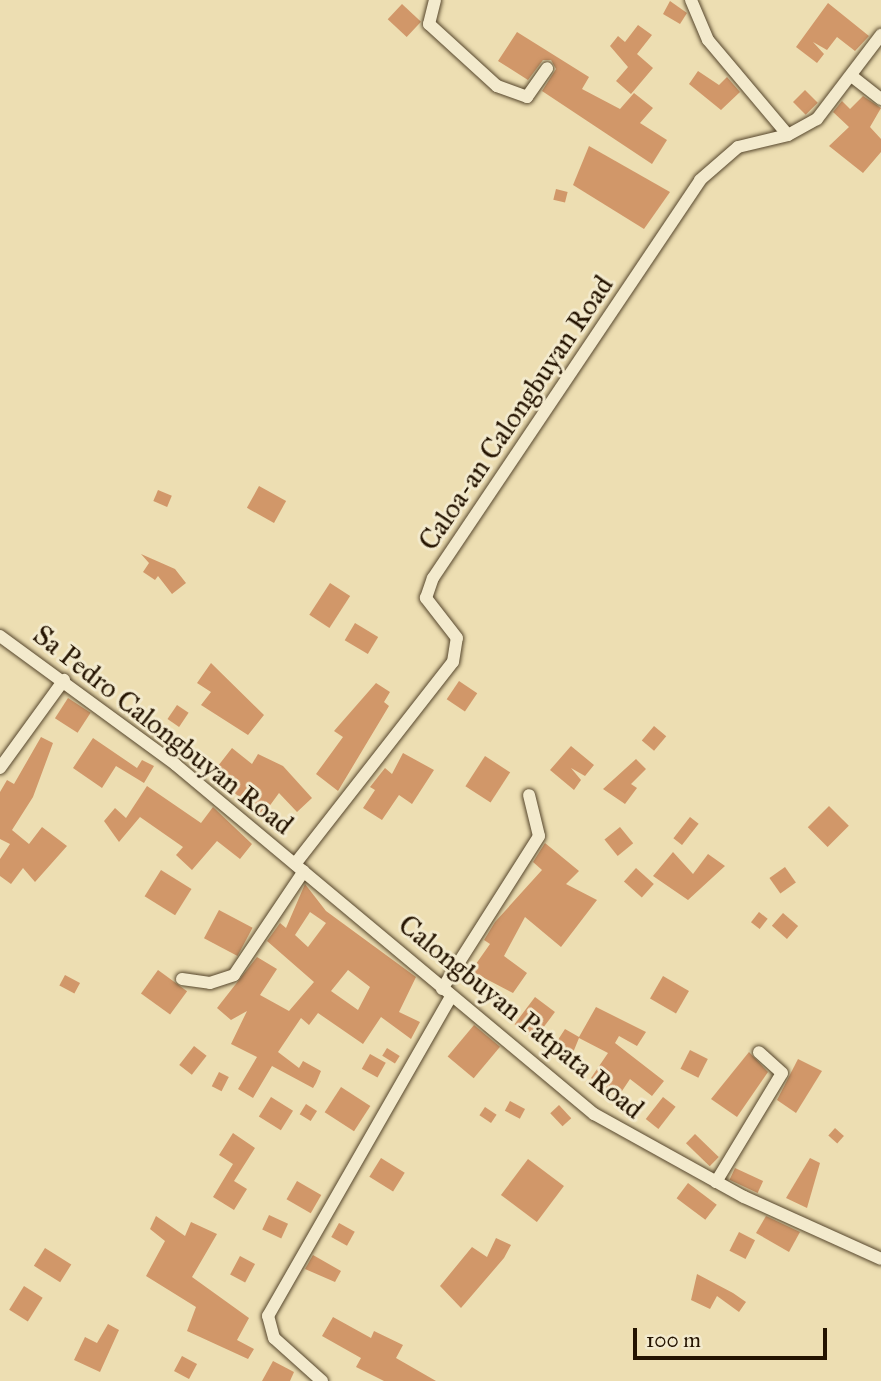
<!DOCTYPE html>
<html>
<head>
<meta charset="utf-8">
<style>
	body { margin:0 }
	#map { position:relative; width:881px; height:1381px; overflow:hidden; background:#eddeb2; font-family:"IM FELL Great Primer",serif }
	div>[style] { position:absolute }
	.building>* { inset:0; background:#d19769; transform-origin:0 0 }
	.roads { filter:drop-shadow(0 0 2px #56462c) drop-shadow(0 0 2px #56462c) }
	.street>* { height:12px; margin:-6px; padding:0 6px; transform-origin:6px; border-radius:6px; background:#f3eacd }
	span { translate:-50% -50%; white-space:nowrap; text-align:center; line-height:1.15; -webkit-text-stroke:6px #f3eacd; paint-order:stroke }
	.street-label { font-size:28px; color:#241300 }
	.scale { position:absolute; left:633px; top:1328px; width:194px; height:32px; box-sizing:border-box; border:4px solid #241300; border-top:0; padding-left:9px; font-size:21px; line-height:24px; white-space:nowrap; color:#241300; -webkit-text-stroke:5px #f3eacd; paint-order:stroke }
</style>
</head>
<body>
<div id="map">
	<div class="building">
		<div style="clip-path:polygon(670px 1px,687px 13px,680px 24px,663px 14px)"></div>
		<div style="clip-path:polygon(828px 3px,869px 36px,855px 51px,837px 37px,827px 50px,813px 42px,824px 54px,817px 63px,796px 47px)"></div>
		<div style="left:402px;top:4px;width:26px;height:21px;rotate:43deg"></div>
		<div style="clip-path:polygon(638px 25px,652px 35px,637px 54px,653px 68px,631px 94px,616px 81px,628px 67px,610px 46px,618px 36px,625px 42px)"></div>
		<div style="clip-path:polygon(517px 32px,589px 77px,582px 89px,620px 109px,634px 93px,653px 108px,640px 123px,667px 140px,652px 164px,542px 91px,556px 69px,551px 60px,543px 60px,528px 80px,498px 61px)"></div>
		<div style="clip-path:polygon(698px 71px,719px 85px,727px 77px,740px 92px,721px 110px,689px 84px)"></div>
		<div style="left:805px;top:90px;width:18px;height:17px;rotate:45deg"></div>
		<div style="clip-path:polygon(863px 96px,881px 108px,870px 127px,881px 139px,881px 152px,863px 173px,829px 146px,849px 127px,833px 112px,842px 101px,850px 109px)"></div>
		<div style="clip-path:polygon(589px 146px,670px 192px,644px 229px,573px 185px)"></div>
		<div style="left:556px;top:189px;width:12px;height:11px;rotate:14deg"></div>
		<div style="left:259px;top:486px;width:31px;height:25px;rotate:29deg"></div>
		<div style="left:158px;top:490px;width:15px;height:12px;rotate:23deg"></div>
		<div style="clip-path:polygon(141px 554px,175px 569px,186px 583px,172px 594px,158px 576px,155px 580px,143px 572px,149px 563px)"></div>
		<div style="left:330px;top:583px;width:24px;height:38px;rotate:33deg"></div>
		<div style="left:355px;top:623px;width:27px;height:20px;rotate:31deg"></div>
		<div style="clip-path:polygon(211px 663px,264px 715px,248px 735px,201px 705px,211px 692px,197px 683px)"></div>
		<div style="left:459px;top:681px;width:22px;height:22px;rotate:34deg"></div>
		<div style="clip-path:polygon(376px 683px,390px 692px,384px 702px,389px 706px,338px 791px,316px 774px,343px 737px,334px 731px)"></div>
		<div style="left:68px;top:698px;width:27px;height:24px;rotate:33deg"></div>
		<div style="left:177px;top:705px;width:14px;height:17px;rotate:34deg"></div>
		<div style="left:654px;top:726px;width:16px;height:19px;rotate:40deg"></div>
		<div style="clip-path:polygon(41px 737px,53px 743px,33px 797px,12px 830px,29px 844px,42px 827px,67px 846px,35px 882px,23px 868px,11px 884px,0 876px,0 859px,10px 844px,0 839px,0 792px,7px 780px,14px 784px)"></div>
		<div style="clip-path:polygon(93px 738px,137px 768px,142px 760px,154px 766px,144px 783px,116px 766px,102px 788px,73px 768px)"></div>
		<div style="clip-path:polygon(571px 746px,594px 765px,585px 776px,571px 768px,581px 780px,574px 790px,550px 770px)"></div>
		<div style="clip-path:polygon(232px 748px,252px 764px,258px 754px,283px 766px,312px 798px,297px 812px,279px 793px,263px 815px,211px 775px)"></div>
		<div style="clip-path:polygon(403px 753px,434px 770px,412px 804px,399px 795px,382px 820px,363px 808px,375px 790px,370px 787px,385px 768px,392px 774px)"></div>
		<div style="left:485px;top:756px;width:30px;height:36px;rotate:33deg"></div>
		<div style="clip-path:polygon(636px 759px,646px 769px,631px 784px,637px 788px,625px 804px,603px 789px)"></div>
		<div style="clip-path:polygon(147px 786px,201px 823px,213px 807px,252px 844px,240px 859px,217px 841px,192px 870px,176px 855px,183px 847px,140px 817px,119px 842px,104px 821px,115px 808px,126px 818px)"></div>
		<div style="left:829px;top:806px;width:28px;height:30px;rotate:45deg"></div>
		<div style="left:690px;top:817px;width:11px;height:27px;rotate:38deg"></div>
		<div style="left:620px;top:827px;width:21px;height:20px;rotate:51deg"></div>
		<div style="clip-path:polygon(545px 843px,579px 871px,566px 884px,597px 900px,561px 947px,525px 917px,504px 956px,527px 973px,513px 993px,471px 971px,490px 944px,484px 940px,495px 922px,542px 870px,533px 862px)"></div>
		<div style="clip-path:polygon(673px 852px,693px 874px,708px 854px,725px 866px,688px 900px,653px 876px)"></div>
		<div style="left:785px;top:867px;width:19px;height:19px;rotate:55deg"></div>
		<div style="left:636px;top:868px;width:24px;height:18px;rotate:42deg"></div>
		<div style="left:161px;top:870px;width:36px;height:31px;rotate:32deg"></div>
		<div style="clip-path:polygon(evenodd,305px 884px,326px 911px,416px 977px,399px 1012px,420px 1022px,411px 1039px,381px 1017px,363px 1044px,318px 1013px,309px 1025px,301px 1018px,278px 1052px,299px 1068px,303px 1061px,321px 1071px,316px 1083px,313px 1088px,272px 1066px,253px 1098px,238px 1089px,257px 1057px,231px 1044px,247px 1011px,231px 1020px,217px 1008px,257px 957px,277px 969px,260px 995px,289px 1011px,314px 982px,267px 941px,280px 923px,286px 928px,305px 884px,310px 912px,326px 923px,308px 947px,295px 935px,310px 912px,305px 884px,348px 970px,370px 987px,358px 1010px,331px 991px,348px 970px)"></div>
		<div style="left:219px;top:910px;width:38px;height:32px;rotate:28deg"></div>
		<div style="left:759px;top:912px;width:11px;height:13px;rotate:38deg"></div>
		<div style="left:783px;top:913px;width:20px;height:17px;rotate:41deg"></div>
		<div style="left:158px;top:970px;width:36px;height:29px;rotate:36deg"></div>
		<div style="left:65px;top:975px;width:17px;height:12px;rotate:28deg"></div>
		<div style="left:663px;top:976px;width:30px;height:26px;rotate:30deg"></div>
		<div style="left:535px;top:997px;width:25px;height:34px;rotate:37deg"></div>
		<div style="clip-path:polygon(596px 1007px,646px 1032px,637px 1046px,619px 1036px,615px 1043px,664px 1081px,652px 1096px,630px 1079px,618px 1097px,591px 1078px,608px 1053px,579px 1038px,570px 1060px,552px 1049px,565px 1029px,579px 1037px)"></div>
		<div style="left:474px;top:1025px;width:34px;height:41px;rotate:40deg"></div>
		<div style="left:194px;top:1046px;width:16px;height:24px;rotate:38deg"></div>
		<div style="left:387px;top:1048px;width:15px;height:9px;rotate:32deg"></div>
		<div style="left:690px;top:1050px;width:20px;height:21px;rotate:27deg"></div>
		<div style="clip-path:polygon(749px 1052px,768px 1072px,737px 1117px,711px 1099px)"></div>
		<div style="left:370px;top:1054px;width:18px;height:17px;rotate:29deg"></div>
		<div style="clip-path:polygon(798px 1059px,822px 1071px,796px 1113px,777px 1100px)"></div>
		<div style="left:219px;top:1072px;width:11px;height:16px;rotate:27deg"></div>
		<div style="left:341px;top:1087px;width:35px;height:30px;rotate:33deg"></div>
		<div style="left:271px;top:1097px;width:26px;height:23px;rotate:32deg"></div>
		<div style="left:663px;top:1097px;width:16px;height:28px;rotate:38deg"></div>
		<div style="left:510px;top:1101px;width:17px;height:11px;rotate:28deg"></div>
		<div style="left:306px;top:1104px;width:13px;height:12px;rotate:32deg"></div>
		<div style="left:559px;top:1105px;width:18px;height:12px;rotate:47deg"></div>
		<div style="left:485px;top:1107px;width:14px;height:10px;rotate:34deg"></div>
		<div style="left:835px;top:1128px;width:12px;height:10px;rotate:42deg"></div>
		<div style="clip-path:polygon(233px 1133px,255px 1148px,234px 1181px,247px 1189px,234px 1210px,213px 1197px,233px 1164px,219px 1155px)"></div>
		<div style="left:695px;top:1134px;width:33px;height:13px;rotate:44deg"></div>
		<div style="left:381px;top:1158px;width:28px;height:22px;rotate:32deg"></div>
		<div style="clip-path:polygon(810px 1158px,820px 1163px,807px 1208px,786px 1198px)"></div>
		<div style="left:528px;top:1159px;width:45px;height:45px;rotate:37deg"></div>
		<div style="left:735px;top:1168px;width:31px;height:13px;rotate:25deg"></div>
		<div style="left:297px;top:1181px;width:28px;height:21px;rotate:30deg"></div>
		<div style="left:688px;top:1183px;width:36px;height:19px;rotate:37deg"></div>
		<div style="left:269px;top:1215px;width:21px;height:16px;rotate:25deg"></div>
		<div style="clip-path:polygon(156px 1216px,185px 1236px,191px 1222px,217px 1234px,192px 1277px,249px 1318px,237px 1340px,254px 1349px,248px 1359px,187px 1331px,196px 1307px,146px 1276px,165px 1241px,150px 1229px)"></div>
		<div style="clip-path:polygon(766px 1216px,800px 1232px,789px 1252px,756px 1233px)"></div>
		<div style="left:339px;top:1223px;width:18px;height:16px;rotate:29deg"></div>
		<div style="left:739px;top:1232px;width:18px;height:21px;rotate:27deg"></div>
		<div style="clip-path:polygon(496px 1238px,511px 1245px,504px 1258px,461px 1308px,440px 1286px,472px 1247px,487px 1257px)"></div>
		<div style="left:45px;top:1248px;width:31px;height:21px;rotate:32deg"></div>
		<div style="clip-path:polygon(313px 1255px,341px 1271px,335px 1282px,305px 1269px)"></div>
		<div style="left:240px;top:1256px;width:17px;height:21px;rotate:28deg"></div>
		<div style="clip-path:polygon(697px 1274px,733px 1293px,746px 1302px,739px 1312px,717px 1296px,710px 1309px,691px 1300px)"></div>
		<div style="left:24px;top:1286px;width:22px;height:28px;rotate:32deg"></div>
		<div style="clip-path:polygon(333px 1317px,371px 1338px,374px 1331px,403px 1345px,396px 1358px,436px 1381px,384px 1381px,356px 1367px,361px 1358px,322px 1336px)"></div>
		<div style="clip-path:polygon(108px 1324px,119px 1330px,100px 1372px,74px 1360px,85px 1337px,97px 1343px)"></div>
		<div style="left:182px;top:1356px;width:17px;height:17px;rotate:28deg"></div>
		<div style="clip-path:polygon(273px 1361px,294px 1372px,290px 1381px,262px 1381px)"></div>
	</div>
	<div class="roads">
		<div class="street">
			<div style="left:435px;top:0;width:25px;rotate:104deg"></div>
			<div style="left:429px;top:24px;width:92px;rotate:42.4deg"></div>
			<div style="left:497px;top:86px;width:32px;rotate:20deg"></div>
			<div style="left:527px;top:97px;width:35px;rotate:-55deg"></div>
			<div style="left:691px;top:0;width:43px;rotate:67deg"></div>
			<div style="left:708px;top:40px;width:124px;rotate:49.9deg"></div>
			<div style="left:854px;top:78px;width:34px;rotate:38deg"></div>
			<div style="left:0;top:636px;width:218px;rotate:36.2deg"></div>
			<div style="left:176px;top:765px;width:545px;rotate:39.86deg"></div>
			<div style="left:594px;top:1114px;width:171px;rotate:29deg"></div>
			<div style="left:744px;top:1197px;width:150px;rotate:24.3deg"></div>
			<div style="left:0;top:768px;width:109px;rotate:-54deg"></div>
			<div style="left:295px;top:864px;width:256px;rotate:-52deg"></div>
			<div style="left:453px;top:662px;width:24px;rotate:-81deg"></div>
			<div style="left:457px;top:638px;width:51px;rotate:-127.8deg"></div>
			<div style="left:426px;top:598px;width:21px;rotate:-71deg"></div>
			<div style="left:433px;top:578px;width:479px;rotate:-56.1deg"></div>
			<div style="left:700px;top:180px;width:50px;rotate:-41deg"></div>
			<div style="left:738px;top:147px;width:51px;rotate:-13.5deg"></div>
			<div style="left:788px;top:135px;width:33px;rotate:-29deg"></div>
			<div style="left:817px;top:119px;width:106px;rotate:-52.7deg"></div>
			<div style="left:182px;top:979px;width:28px;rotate:8deg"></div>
			<div style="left:210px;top:983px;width:25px;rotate:-18deg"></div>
			<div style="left:234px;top:975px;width:125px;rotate:-56.1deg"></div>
			<div style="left:442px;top:989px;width:181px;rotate:-57.6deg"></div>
			<div style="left:539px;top:836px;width:42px;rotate:-103.7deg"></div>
			<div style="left:716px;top:1182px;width:127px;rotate:-58.8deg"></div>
			<div style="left:782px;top:1073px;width:31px;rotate:-138deg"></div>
			<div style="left:322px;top:1381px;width:64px;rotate:-138.1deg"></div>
			<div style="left:274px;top:1338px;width:23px;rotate:-105deg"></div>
			<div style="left:268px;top:1316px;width:368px;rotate:-60.2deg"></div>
		</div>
	</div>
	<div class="street-label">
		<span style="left:516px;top:413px;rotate:-56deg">Caloa-an Calongbuyan Road</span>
		<span style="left:163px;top:730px;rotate:38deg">Sa Pedro Calongbuyan Road</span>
		<span style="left:521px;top:1017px;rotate:39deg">Calongbuyan Patpata Road</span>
	</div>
	<div class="scale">100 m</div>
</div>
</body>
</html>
